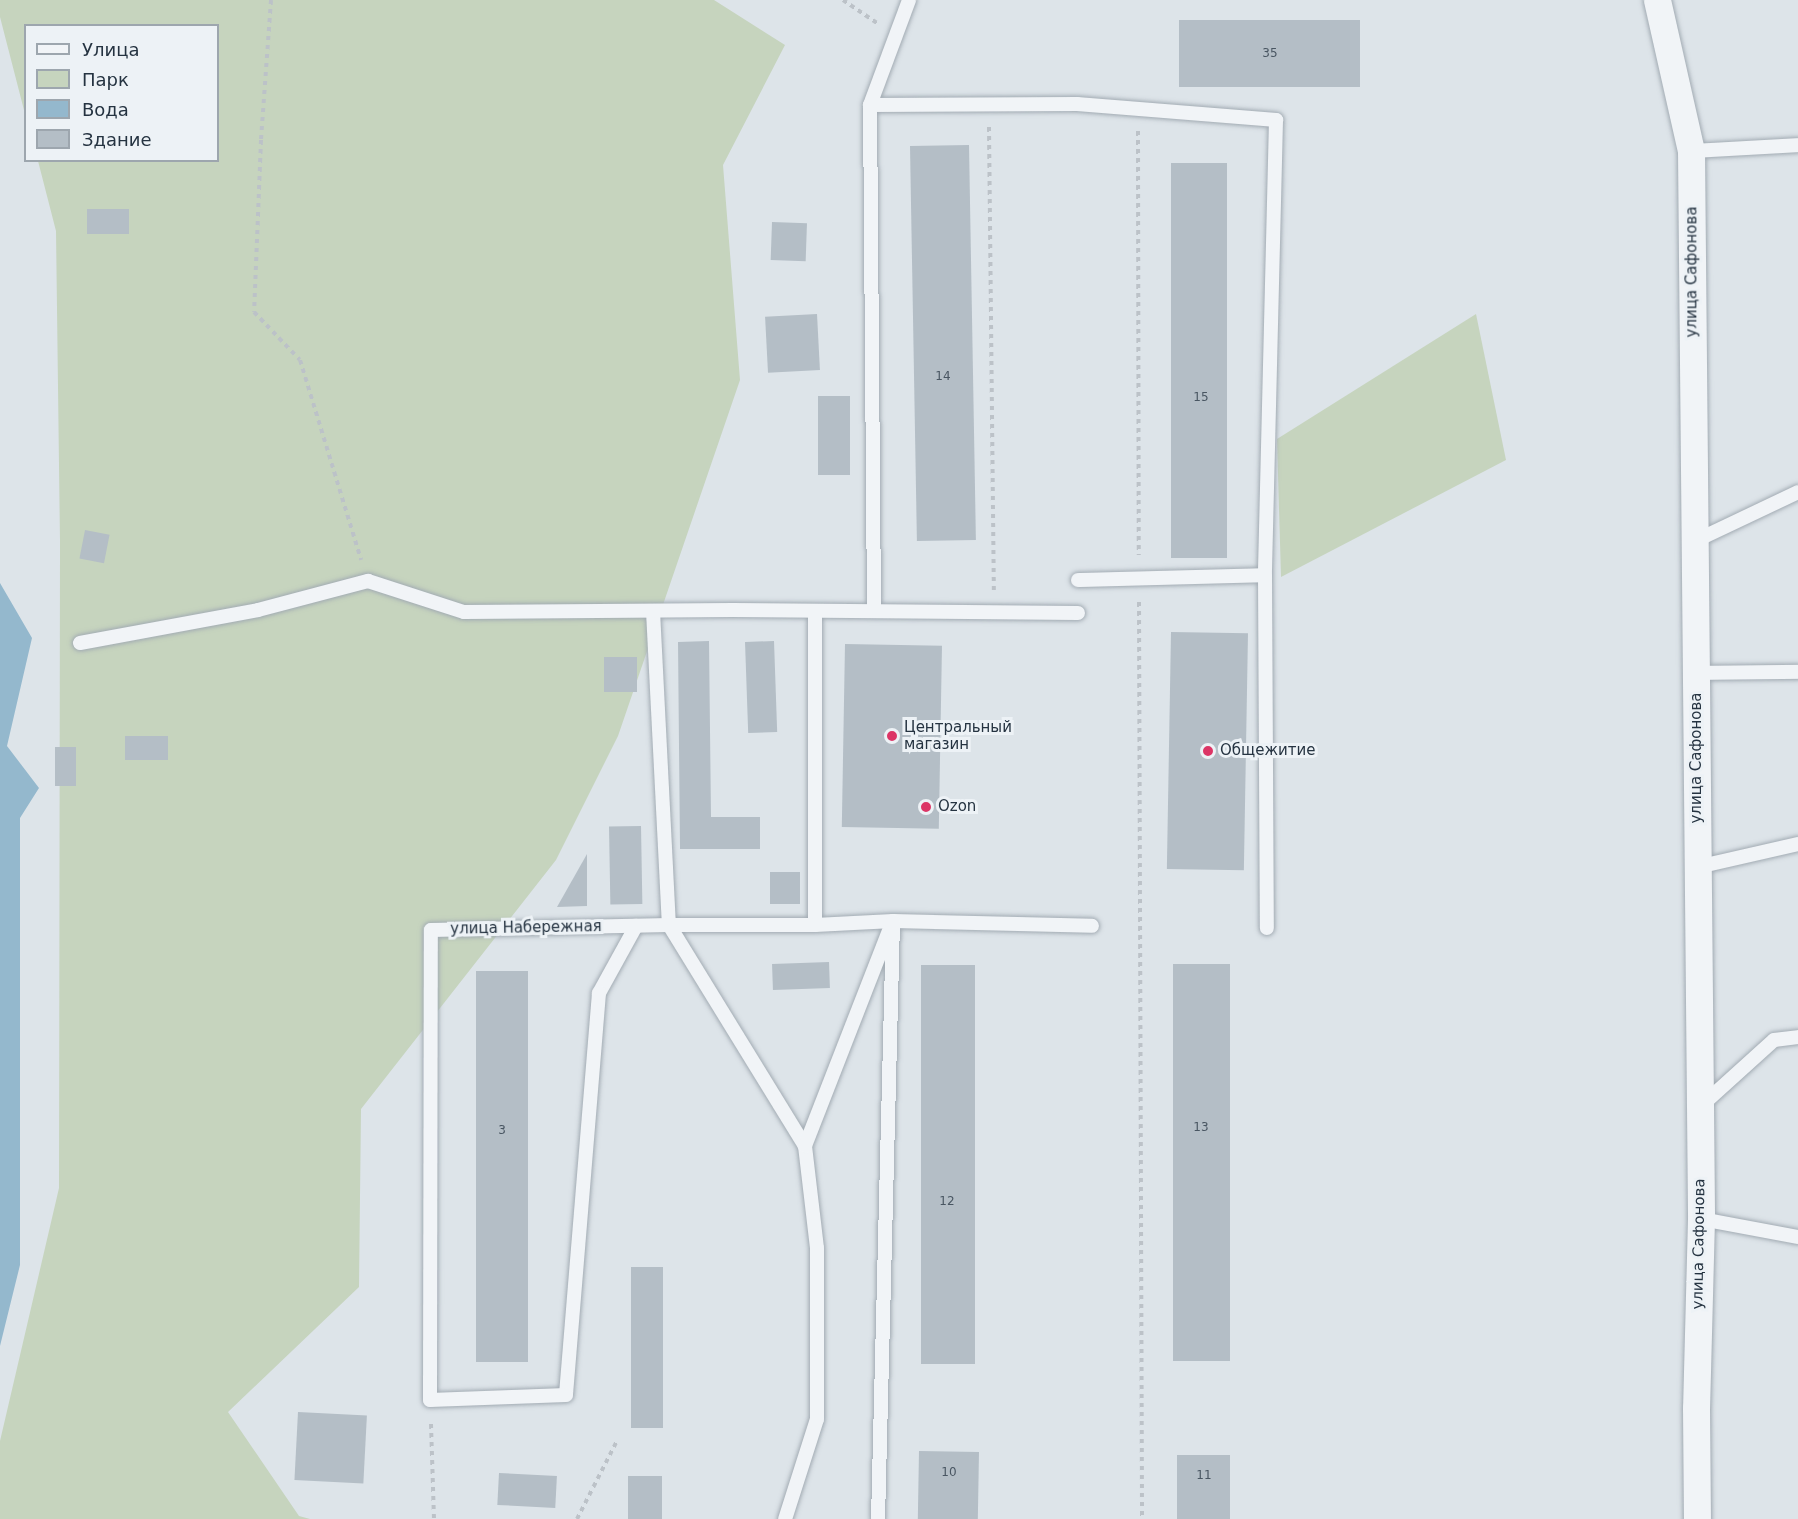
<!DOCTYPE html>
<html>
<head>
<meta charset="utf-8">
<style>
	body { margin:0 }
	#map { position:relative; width:1798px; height:1519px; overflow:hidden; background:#dde4e9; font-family:"DejaVu Sans",sans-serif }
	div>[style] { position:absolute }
	.green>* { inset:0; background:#c6d4be }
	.water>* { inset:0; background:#94b8cd }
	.building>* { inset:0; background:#b4bec6; transform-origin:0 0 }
	.path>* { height:4px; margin-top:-2px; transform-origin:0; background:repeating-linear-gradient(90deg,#bcc2c8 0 4.5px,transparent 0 9px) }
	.roads { filter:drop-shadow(0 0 2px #a2abb3) drop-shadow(0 0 2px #a2abb3) }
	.lane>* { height:14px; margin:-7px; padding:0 7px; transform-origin:7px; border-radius:7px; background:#f1f4f7 }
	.street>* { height:27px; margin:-13.5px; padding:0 13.5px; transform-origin:13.5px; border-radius:13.5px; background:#f1f4f7 }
	.dots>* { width:16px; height:16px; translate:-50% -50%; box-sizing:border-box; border:3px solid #edf2f6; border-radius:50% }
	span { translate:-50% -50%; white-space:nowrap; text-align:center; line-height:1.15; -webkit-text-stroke:6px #edf2f6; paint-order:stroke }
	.number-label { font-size:12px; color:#495662 }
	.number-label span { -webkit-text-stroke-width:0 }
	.street-label { font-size:15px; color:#253341 }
	.poi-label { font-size:15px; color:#253341 }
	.left { translate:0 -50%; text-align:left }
	.legend { position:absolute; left:24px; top:24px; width:195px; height:138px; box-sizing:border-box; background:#edf2f6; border:2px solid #9da6ae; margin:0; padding:8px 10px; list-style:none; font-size:18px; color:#253341 }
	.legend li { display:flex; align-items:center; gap:12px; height:30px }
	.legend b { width:30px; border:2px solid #9da6ae }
</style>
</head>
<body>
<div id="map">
	<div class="green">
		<div style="clip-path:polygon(0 0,714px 0,785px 45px,723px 165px,740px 380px,618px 736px,556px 860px,361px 1109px,359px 1287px,228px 1412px,299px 1516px,310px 1519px,0 1519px,0 1441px,59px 1188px,60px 542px,56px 231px,38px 161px,218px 160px,218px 26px,26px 26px,25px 114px,0 17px)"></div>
		<div style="clip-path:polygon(1476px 314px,1506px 460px,1281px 577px,1277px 439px)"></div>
	</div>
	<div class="water">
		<div style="clip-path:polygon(0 583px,32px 638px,7px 746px,39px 788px,20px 818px,20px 1265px,0 1346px)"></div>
	</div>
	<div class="building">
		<div style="left:1360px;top:20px;width:67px;height:181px;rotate:90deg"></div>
		<div style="left:969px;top:145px;width:395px;height:59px;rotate:89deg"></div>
		<div style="left:1171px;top:163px;width:56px;height:395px"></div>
		<div style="left:87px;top:209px;width:42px;height:25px"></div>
		<div style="left:772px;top:222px;width:35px;height:38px;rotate:2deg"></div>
		<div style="left:817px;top:314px;width:56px;height:52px;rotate:87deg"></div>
		<div style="left:818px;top:396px;width:32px;height:79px"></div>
		<div style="left:85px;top:530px;width:25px;height:29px;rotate:11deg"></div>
		<div style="left:1171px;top:632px;width:77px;height:237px;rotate:1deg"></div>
		<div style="clip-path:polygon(709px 641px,711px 817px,760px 817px,760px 849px,680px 849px,678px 642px)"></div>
		<div style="left:774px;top:641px;width:91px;height:29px;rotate:88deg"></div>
		<div style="left:845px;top:644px;width:97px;height:183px;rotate:1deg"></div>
		<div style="left:604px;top:657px;width:33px;height:35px"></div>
		<div style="left:125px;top:736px;width:43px;height:24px"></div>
		<div style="left:55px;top:747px;width:21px;height:39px"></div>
		<div style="left:641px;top:826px;width:78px;height:32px;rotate:89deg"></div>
		<div style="clip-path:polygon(587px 854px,587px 906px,557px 907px)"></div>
		<div style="left:770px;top:872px;width:30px;height:32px"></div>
		<div style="left:829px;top:962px;width:26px;height:57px;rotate:88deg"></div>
		<div style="left:1173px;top:964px;width:57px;height:397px"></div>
		<div style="left:921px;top:965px;width:54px;height:399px"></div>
		<div style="left:476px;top:971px;width:52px;height:391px"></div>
		<div style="left:631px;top:1267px;width:32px;height:161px"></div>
		<div style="left:298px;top:1412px;width:69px;height:68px;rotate:3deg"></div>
		<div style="left:919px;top:1451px;width:60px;height:68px;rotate:1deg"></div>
		<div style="left:1177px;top:1455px;width:53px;height:64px"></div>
		<div style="left:499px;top:1473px;width:58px;height:32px;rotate:3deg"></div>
		<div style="left:628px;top:1476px;width:34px;height:43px"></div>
	</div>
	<div class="path">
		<div style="left:271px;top:0;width:140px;rotate:94.1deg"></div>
		<div style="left:261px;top:140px;width:172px;rotate:92.3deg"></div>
		<div style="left:254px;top:312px;width:66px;rotate:46.2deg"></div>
		<div style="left:300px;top:360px;width:209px;rotate:73deg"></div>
		<div style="left:843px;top:0;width:41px;rotate:34.1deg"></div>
		<div style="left:989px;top:127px;width:464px;rotate:89.4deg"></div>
		<div style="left:1138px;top:131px;width:424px;rotate:89.9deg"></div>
		<div style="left:1139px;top:602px;width:917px;rotate:89.81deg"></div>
		<div style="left:431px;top:1424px;width:95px;rotate:88.2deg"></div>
		<div style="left:577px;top:1519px;width:88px;rotate:-62.9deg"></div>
	</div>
	<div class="roads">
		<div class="lane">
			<div style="left:870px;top:105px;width:112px;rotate:-69.6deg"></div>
			<div style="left:1691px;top:151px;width:107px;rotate:-3.2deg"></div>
			<div style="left:1695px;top:541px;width:114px;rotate:-25.4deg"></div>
			<div style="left:1078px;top:580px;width:187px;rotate:-1.5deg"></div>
			<div style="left:653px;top:611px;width:314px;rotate:87.1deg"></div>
			<div style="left:669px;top:925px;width:259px;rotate:58.4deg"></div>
			<div style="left:805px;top:1146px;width:103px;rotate:83.3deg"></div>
			<div style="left:817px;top:1248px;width:171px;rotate:90deg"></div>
			<div style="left:817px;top:1419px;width:105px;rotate:107.7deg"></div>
			<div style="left:815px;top:611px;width:314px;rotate:90deg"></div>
			<div style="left:874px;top:611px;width:506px;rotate:-90.45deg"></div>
			<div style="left:870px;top:105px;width:207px;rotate:-0.3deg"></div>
			<div style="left:1077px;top:104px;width:200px;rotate:4.6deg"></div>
			<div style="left:1276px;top:120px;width:455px;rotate:91.4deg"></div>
			<div style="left:1265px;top:575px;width:353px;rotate:89.7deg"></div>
			<div style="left:80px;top:643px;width:181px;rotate:-10.5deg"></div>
			<div style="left:258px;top:610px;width:114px;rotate:-14.8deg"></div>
			<div style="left:368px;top:581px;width:101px;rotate:17.9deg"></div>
			<div style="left:464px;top:612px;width:269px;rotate:-0.4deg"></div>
			<div style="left:733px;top:610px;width:345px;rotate:0.5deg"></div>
			<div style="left:1696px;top:673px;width:102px;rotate:-0.6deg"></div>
			<div style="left:1697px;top:867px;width:104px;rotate:-12.8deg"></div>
			<div style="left:636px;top:926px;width:77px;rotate:118.9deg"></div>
			<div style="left:599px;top:993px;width:403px;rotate:94.7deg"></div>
			<div style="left:566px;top:1395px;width:136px;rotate:177.9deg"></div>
			<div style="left:430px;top:1400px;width:470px;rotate:-89.9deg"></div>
			<div style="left:431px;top:930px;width:238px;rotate:-1.2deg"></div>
			<div style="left:669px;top:925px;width:146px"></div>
			<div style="left:815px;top:925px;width:78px;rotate:-2.9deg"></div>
			<div style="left:893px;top:921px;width:199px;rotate:1.4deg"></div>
			<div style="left:1701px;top:1106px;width:98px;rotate:-42.1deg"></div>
			<div style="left:1774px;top:1040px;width:24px;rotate:-7deg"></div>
			<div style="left:805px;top:1146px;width:231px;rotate:-68.7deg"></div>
			<div style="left:1701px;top:1219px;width:99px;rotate:10.5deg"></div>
			<div style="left:878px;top:1519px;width:598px;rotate:-88.56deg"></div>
		</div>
		<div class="street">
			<div style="left:1657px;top:0;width:155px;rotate:77.3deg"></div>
			<div style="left:1691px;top:151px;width:1068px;rotate:89.46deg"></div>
			<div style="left:1701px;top:1219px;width:189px;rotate:91.5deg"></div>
			<div style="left:1696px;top:1408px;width:111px;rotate:89.5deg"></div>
		</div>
	</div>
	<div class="dots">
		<div style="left:892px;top:736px;background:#dc3566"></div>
		<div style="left:1208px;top:751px;background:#dc3566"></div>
		<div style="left:926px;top:807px;background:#dc3566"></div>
	</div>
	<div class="number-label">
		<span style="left:1270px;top:54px">35</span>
		<span style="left:943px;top:377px">14</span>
		<span style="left:1201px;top:398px">15</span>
		<span style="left:1201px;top:1128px">13</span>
		<span style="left:502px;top:1131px">3</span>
		<span style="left:947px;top:1202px">12</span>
		<span style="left:949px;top:1473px">10</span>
		<span style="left:1204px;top:1476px">11</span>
	</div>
	<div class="street-label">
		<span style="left:1692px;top:272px;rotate:-90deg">улица Сафонова</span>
		<span style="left:1697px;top:758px;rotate:-90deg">улица Сафонова</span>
		<span style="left:526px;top:928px;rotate:-1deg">улица Набережная</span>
		<span style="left:1699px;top:1244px;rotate:-89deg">улица Сафонова</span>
	</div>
	<div class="poi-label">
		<span class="left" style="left:904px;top:736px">Центральный<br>магазин</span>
		<span class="left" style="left:1220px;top:751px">Общежитие</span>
		<span class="left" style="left:938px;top:807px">Ozon</span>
	</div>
	<ul class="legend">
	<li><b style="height:8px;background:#f1f4f7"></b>Улица</li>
	<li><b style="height:16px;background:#c6d4be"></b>Парк</li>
	<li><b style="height:16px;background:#94b8cd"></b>Вода</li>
	<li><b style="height:16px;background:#b4bec6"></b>Здание</li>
	</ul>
</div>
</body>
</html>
